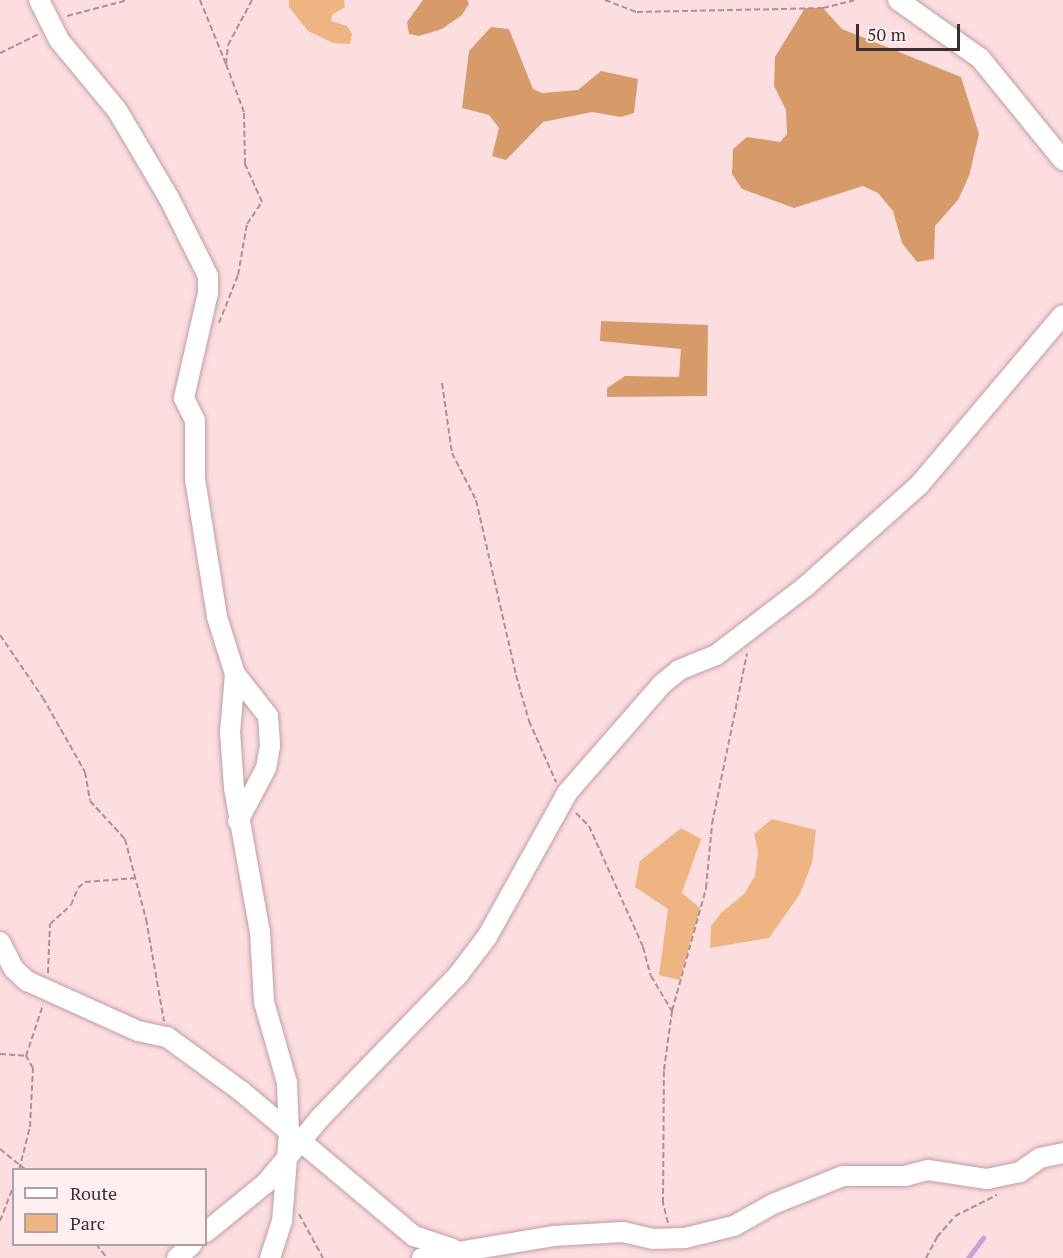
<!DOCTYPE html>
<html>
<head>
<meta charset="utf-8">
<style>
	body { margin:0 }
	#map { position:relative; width:1063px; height:1258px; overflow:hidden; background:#fcdde0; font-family:"PT Serif",serif }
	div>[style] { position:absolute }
	.green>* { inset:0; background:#eeb583 }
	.forest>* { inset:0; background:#d69b69 }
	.stream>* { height:4.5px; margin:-2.25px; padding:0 2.25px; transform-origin:2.25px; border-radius:2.25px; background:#d09ed8 }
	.path>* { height:2px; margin-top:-1px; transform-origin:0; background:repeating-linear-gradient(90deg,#a99194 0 6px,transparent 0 9px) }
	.roads { filter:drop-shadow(0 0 2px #c29ea1) drop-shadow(0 0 2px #c29ea1) }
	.minor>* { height:20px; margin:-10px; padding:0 10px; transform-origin:10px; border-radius:10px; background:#fff }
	span { translate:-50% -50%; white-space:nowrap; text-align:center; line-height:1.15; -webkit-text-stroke:6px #ffeff0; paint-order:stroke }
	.legend { position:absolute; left:12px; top:1168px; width:195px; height:78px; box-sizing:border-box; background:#ffeff0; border:2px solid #b1a1a3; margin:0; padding:8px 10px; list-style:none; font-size:18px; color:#3c2d2f }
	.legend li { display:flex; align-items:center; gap:12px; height:30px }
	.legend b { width:30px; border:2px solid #b1a1a3 }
	.scale { position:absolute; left:856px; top:24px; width:104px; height:27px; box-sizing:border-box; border:3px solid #3c2d2f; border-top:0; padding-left:8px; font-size:18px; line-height:21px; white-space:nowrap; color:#3c2d2f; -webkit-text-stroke:4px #ffeff0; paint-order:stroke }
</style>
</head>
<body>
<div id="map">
	<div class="green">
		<div style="clip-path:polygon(289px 0,344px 0,345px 7px,332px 15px,331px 21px,347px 26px,352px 34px,350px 44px,333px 43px,308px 31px,289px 7px)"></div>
		<div style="clip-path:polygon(772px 819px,816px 830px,812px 863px,800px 894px,769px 938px,710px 948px,711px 926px,721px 913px,744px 894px,755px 876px,758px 852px,754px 834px)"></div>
		<div style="clip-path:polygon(681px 828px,701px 839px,682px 893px,700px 908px,680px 980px,659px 975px,668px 909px,635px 887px,640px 861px)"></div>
	</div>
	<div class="forest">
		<div style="clip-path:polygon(423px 0,467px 0,469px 4px,462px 15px,442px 29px,419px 36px,409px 34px,407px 22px)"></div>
		<div style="clip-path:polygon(805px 8px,823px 8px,842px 29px,961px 77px,979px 134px,969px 176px,958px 200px,935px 226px,934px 259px,917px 262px,902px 243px,893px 211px,878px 193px,863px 186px,794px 208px,742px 189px,732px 174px,733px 149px,747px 137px,780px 142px,787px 134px,786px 110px,774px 86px,775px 57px)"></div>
		<div style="clip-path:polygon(491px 27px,509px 29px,533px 89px,542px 93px,578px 90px,601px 71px,638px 79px,634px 113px,621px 117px,592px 112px,543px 122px,506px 160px,492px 156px,499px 128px,489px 115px,462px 108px,469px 51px)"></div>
		<div style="clip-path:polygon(601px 321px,708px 325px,707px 396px,607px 397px,607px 388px,625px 376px,679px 377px,681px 349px,600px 341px)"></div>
	</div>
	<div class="stream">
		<div style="left:968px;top:1258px;width:25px;rotate:-53deg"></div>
	</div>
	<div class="path">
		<div style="left:200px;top:0;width:69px;rotate:67.9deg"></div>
		<div style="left:605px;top:0;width:34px;rotate:21deg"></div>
		<div style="left:637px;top:12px;width:186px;rotate:-1.2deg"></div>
		<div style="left:823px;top:8px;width:32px;rotate:-14deg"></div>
		<div style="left:67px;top:16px;width:63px;rotate:-14.7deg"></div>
		<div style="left:0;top:53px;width:43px;rotate:-26deg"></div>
		<div style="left:219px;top:323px;width:52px;rotate:-68.4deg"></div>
		<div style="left:238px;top:275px;width:52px;rotate:-80deg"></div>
		<div style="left:247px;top:224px;width:27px;rotate:-56deg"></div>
		<div style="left:262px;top:202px;width:42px;rotate:-114.1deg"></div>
		<div style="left:245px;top:164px;width:52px;rotate:-91.1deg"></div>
		<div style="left:244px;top:112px;width:51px;rotate:-110.6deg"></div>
		<div style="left:226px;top:64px;width:19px;rotate:-84deg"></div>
		<div style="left:228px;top:45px;width:51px;rotate:-61.9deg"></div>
		<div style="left:442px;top:383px;width:71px;rotate:81.9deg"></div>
		<div style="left:452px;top:453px;width:53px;rotate:62.9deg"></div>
		<div style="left:476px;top:500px;width:180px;rotate:77.1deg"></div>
		<div style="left:516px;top:675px;width:48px;rotate:74.2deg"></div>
		<div style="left:529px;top:721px;width:67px;rotate:66.1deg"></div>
		<div style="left:0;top:635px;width:76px;rotate:55.7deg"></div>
		<div style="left:43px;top:698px;width:85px;rotate:60.4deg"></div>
		<div style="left:85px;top:772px;width:29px;rotate:80deg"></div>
		<div style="left:90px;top:801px;width:52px;rotate:47.4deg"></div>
		<div style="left:125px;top:839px;width:83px;rotate:75.3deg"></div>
		<div style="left:146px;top:919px;width:104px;rotate:80deg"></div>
		<div style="left:576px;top:813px;width:18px;rotate:45deg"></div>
		<div style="left:589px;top:826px;width:133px;rotate:65.9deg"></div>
		<div style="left:643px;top:947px;width:30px;rotate:75deg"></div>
		<div style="left:651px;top:976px;width:41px;rotate:59deg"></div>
		<div style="left:48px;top:973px;width:49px;rotate:-87.7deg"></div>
		<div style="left:50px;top:924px;width:28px;rotate:-42deg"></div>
		<div style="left:71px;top:905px;width:18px;rotate:-68deg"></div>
		<div style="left:78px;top:888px;width:9px;rotate:-41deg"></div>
		<div style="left:85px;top:882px;width:51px;rotate:-4.5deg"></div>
		<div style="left:0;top:1054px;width:26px;rotate:4deg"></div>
		<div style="left:0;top:1149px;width:33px;rotate:39deg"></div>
		<div style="left:19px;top:1170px;width:44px;rotate:-75.7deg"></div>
		<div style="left:30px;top:1127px;width:59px;rotate:-87.1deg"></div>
		<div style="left:33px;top:1068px;width:14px;rotate:-120deg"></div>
		<div style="left:26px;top:1056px;width:54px;rotate:-71.6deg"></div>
		<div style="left:299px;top:1214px;width:50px;rotate:61.4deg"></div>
		<div style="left:0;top:1221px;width:39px;rotate:-69deg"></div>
		<div style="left:668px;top:1223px;width:21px;rotate:-104deg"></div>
		<div style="left:663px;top:1203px;width:133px;rotate:-89.6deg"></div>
		<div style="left:664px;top:1070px;width:60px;rotate:-82.3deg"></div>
		<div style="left:672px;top:1011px;width:128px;rotate:-74.5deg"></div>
		<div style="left:706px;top:888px;width:64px;rotate:-84.6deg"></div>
		<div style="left:712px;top:824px;width:174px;rotate:-78.4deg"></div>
		<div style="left:96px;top:1244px;width:18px;rotate:52deg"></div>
		<div style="left:926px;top:1258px;width:24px;rotate:-62deg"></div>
		<div style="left:937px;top:1237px;width:28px;rotate:-49deg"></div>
		<div style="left:955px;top:1216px;width:47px;rotate:-26.6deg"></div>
	</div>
	<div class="roads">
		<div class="minor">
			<div style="left:39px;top:0;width:45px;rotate:63.4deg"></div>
			<div style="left:59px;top:40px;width:91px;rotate:50.4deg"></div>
			<div style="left:117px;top:110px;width:102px;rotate:59.4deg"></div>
			<div style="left:169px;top:198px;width:87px;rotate:63.4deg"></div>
			<div style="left:208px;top:276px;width:17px;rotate:90deg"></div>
			<div style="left:208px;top:293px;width:108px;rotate:102.9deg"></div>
			<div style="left:184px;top:398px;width:25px;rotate:64deg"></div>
			<div style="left:195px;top:421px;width:58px;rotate:90deg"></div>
			<div style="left:195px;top:479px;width:140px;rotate:80.9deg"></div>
			<div style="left:217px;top:617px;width:60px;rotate:72.5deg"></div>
			<div style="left:235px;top:674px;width:58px;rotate:94.9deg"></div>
			<div style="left:230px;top:732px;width:56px;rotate:85.9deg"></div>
			<div style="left:234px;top:788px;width:146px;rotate:79.8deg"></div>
			<div style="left:260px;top:932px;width:70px;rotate:86.7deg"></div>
			<div style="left:264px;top:1002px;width:84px;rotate:74.1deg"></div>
			<div style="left:287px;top:1083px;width:50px;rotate:87.7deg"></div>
			<div style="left:289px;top:1133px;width:88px;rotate:94.5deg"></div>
			<div style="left:282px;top:1221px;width:39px;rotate:108deg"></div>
			<div style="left:898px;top:0;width:100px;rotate:35.3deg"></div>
			<div style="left:980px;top:58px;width:132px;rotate:50.9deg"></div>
			<div style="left:235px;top:674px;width:53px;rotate:51.8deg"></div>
			<div style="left:268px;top:716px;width:30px;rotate:86deg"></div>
			<div style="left:270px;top:746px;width:22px;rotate:100deg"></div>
			<div style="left:266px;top:768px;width:60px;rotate:117.8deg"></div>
			<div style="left:0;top:942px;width:30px;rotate:63deg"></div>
			<div style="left:14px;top:969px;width:18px;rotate:43deg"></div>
			<div style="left:27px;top:981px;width:122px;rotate:24.2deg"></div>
			<div style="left:138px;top:1031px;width:30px;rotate:12deg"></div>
			<div style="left:167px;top:1037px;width:92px;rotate:36.1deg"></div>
			<div style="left:241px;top:1091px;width:226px;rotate:40deg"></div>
			<div style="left:414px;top:1236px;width:41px;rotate:18.4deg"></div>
			<div style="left:206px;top:1232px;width:77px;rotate:-39.2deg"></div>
			<div style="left:266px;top:1183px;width:85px;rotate:-50.3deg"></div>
			<div style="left:320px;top:1118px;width:199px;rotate:-46deg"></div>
			<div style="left:458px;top:975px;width:48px;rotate:-52.7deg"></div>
			<div style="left:487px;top:937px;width:165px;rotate:-60.9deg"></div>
			<div style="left:567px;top:793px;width:145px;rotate:-48.9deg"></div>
			<div style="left:662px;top:684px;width:22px;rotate:-39deg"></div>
			<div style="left:679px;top:670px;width:40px;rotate:-22deg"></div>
			<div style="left:716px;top:655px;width:112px;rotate:-37.4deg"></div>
			<div style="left:805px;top:587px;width:154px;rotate:-41.8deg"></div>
			<div style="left:920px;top:484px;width:221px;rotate:-49.8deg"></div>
			<div style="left:177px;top:1258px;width:21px;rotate:-43deg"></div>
			<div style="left:422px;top:1258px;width:133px;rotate:-9.5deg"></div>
			<div style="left:553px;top:1236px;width:70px;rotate:-3.3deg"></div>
			<div style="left:623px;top:1232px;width:31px;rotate:13deg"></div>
			<div style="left:653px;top:1239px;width:32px;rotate:-2deg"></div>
			<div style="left:685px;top:1238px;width:50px;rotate:-13.8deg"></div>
			<div style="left:734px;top:1226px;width:45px;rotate:-29.4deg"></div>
			<div style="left:773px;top:1204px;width:75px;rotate:-21.8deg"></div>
			<div style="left:843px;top:1176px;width:62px"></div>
			<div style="left:905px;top:1176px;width:24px;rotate:-15deg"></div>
			<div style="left:928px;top:1170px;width:60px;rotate:8.7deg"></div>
			<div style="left:987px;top:1179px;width:34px;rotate:-12deg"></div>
			<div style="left:1020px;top:1172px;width:24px;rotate:-35deg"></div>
			<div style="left:1040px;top:1158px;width:24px;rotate:-12deg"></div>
		</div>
	</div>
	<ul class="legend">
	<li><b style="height:8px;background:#fff"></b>Route</li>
	<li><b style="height:16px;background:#eeb583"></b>Parc</li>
	</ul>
	<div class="scale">50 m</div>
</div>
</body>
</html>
